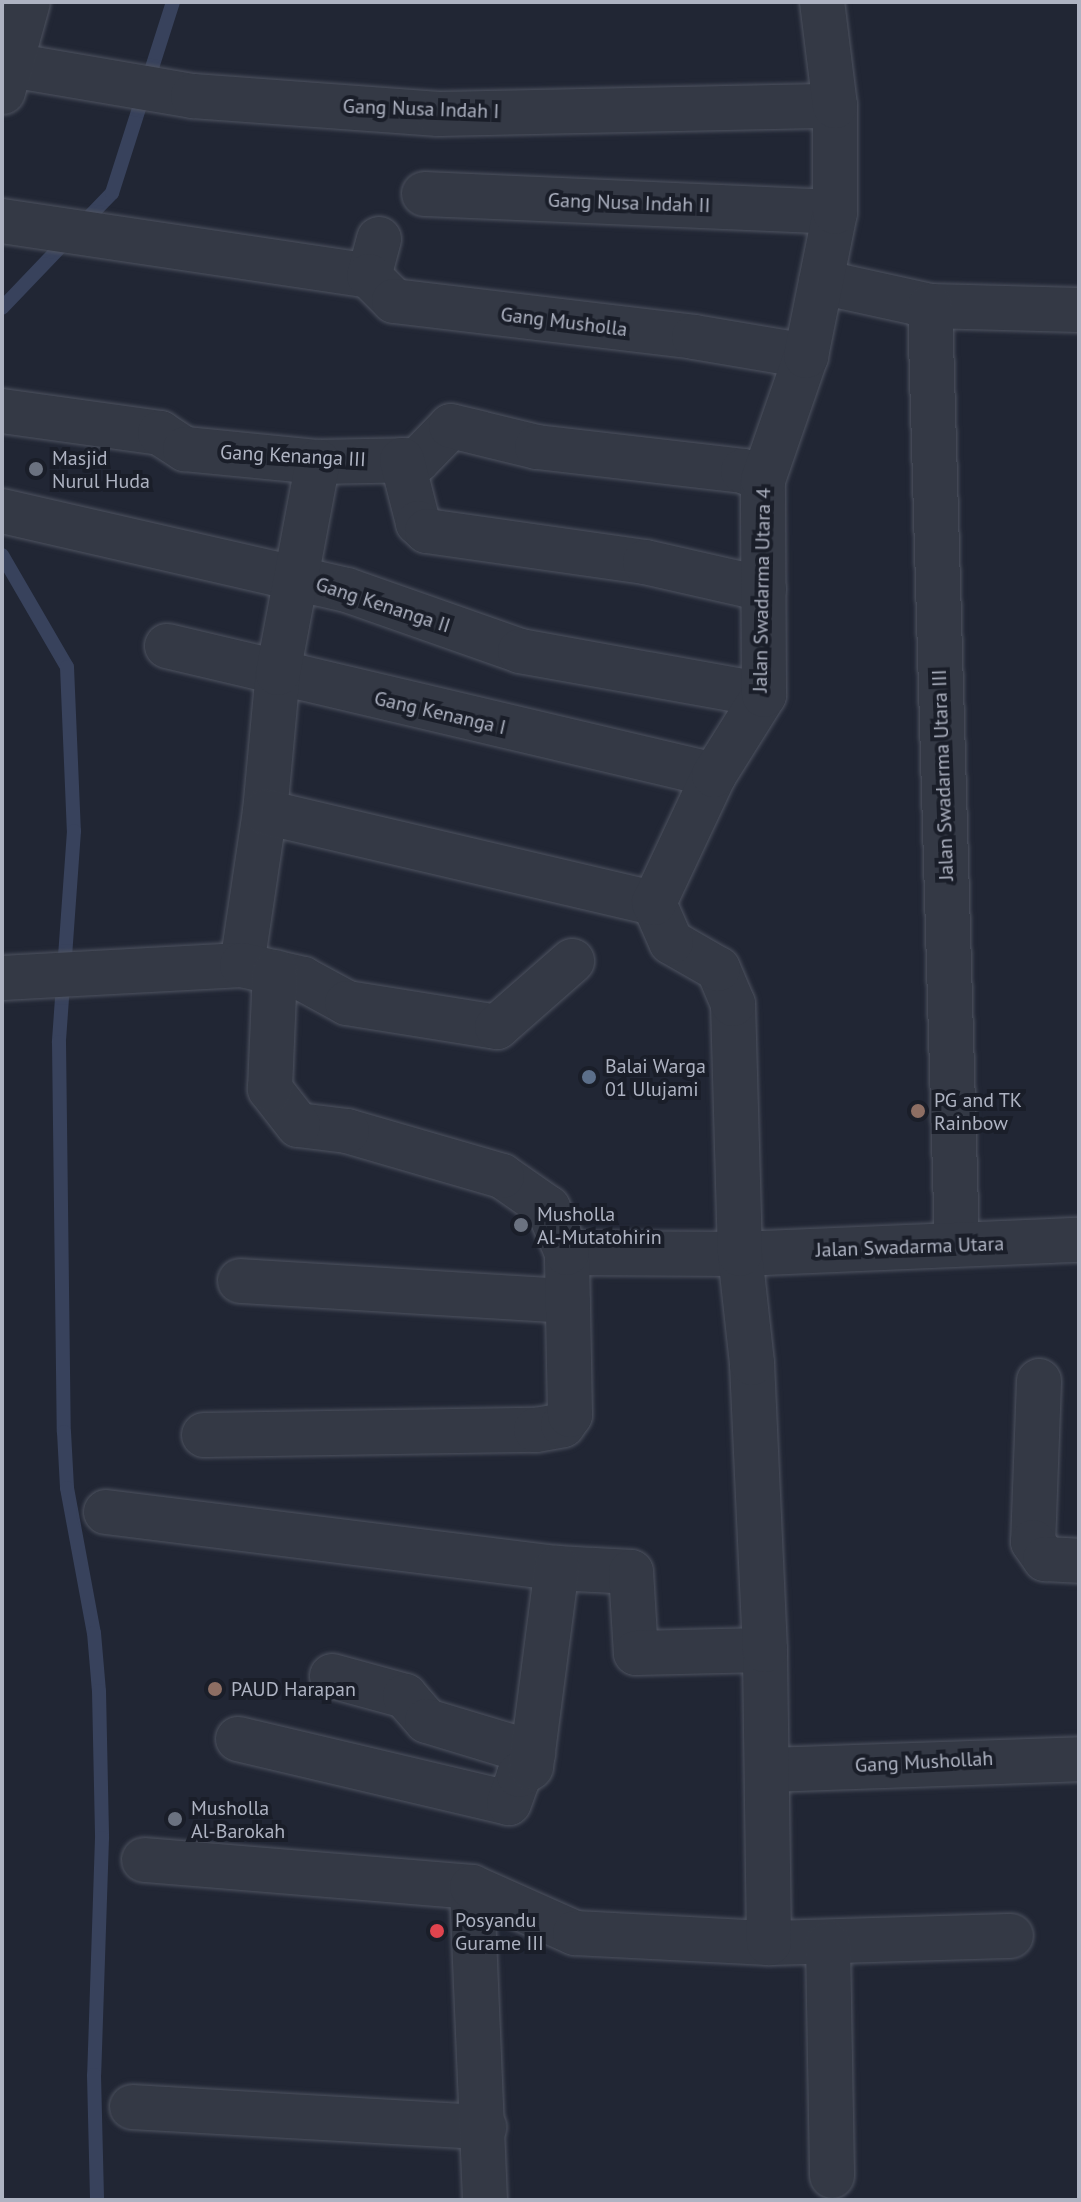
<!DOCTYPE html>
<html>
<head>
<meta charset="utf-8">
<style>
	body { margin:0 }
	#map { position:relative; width:1081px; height:2202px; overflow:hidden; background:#212634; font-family:"PT Sans",sans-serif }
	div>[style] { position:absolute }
	.stream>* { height:14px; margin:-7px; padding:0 7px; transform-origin:7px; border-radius:7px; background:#38425c }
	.roads { filter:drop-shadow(0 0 2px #4e5360) drop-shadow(0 0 2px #4e5360) }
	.minor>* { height:44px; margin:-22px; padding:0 22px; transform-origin:22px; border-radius:22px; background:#343945 }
	.dots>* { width:22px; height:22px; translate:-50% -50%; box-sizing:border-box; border:4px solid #1a1e29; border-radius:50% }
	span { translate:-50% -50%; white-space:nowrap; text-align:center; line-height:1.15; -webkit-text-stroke:8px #1a1e29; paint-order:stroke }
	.street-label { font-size:20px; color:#aeb3c2 }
	.poi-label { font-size:20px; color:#aeb3c2 }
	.left { translate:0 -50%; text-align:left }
	.frame { position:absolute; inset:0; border:4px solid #aeb3c2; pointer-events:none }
</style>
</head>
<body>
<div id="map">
	<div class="stream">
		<div style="left:82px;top:224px;width:43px;rotate:-45.9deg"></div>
		<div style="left:112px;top:193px;width:201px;rotate:-72.3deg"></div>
		<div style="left:2px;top:308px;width:95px;rotate:-46.3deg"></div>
		<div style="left:2px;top:555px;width:129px;rotate:59.9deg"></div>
		<div style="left:67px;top:667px;width:164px;rotate:87.6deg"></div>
		<div style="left:74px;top:831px;width:212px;rotate:94.1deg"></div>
		<div style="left:59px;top:1042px;width:390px;rotate:89.3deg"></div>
		<div style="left:64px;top:1432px;width:56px;rotate:86.9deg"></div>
		<div style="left:67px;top:1488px;width:147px;rotate:79.5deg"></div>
		<div style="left:94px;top:1633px;width:58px;rotate:85.1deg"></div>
		<div style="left:99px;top:1691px;width:147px;rotate:88.8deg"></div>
		<div style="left:102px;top:1838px;width:237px;rotate:91.9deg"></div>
		<div style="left:94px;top:2075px;width:125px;rotate:88.6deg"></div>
	</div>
	<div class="roads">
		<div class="minor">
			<div style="left:11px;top:65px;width:185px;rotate:9.7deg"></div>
			<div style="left:193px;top:96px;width:246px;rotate:4.2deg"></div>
			<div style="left:438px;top:114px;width:397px;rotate:-1.2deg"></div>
			<div style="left:3px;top:92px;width:93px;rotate:-74.5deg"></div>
			<div style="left:424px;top:194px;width:411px;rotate:2.5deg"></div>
			<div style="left:2px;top:221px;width:371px;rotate:8.5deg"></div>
			<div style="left:379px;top:239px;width:38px;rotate:105deg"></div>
			<div style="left:369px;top:276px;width:35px;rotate:45deg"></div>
			<div style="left:394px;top:301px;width:302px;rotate:6.8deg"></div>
			<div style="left:694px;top:337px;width:114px;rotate:9.6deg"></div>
			<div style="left:821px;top:282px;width:112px;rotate:12.4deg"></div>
			<div style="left:930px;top:306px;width:149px;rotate:1.5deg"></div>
			<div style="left:930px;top:306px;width:938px;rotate:88.35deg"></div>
			<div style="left:2px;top:411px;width:160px;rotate:7.9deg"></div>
			<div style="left:160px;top:433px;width:30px;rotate:33deg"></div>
			<div style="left:185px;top:449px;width:134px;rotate:5.6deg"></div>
			<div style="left:318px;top:462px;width:100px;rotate:-1.1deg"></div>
			<div style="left:418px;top:460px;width:47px;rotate:-45.9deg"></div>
			<div style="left:451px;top:426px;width:89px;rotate:13.7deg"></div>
			<div style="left:537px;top:447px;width:207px;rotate:6.6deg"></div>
			<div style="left:743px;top:471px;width:22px;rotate:24deg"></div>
			<div style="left:402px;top:460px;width:65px;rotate:75.7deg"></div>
			<div style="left:418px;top:523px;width:12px;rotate:42deg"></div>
			<div style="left:427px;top:531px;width:220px;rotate:8.1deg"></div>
			<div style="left:645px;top:562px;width:122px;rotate:12.8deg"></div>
			<div style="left:2px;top:511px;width:354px;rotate:12.9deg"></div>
			<div style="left:347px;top:590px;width:183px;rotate:19.4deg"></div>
			<div style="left:520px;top:651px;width:248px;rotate:10.2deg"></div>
			<div style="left:167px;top:646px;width:562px;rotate:13.27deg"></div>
			<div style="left:265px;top:812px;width:140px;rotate:-84.7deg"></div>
			<div style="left:278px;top:673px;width:215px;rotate:-79.3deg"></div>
			<div style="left:242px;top:965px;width:155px;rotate:-81.5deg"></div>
			<div style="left:265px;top:812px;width:400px;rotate:13.2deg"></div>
			<div style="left:2px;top:978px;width:240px;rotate:-3.1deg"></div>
			<div style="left:242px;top:965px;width:63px;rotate:12.9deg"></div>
			<div style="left:303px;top:979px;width:50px;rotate:28.6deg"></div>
			<div style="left:347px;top:1003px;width:152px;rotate:9.1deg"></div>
			<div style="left:497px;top:1027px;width:100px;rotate:-41.3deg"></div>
			<div style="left:567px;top:1253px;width:173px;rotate:0.3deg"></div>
			<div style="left:740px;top:1254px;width:339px;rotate:-2.4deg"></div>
			<div style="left:240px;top:1281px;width:328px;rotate:3.5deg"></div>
			<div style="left:1039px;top:1381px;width:161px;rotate:92.1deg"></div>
			<div style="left:1033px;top:1542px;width:21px;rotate:55deg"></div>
			<div style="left:1045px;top:1559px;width:34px;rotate:3deg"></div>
			<div style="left:204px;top:1435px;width:332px;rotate:-0.9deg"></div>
			<div style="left:536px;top:1430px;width:27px;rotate:-10deg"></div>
			<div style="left:563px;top:1425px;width:12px;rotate:-55deg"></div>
			<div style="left:570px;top:1415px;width:162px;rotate:-91.1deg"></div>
			<div style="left:567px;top:1253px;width:49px;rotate:-112.9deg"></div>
			<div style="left:548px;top:1208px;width:56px;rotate:-145.2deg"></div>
			<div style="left:502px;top:1176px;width:161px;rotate:-163.8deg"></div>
			<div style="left:347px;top:1131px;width:49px;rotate:-173deg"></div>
			<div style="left:298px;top:1125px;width:46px;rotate:-127.9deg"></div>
			<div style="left:270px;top:1089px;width:117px;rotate:-87.6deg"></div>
			<div style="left:106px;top:1512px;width:454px;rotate:7.1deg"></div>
			<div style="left:557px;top:1568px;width:74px;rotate:3.1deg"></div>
			<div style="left:631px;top:1572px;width:81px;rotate:86.5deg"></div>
			<div style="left:636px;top:1653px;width:129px;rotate:-1.3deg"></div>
			<div style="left:332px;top:1676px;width:76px;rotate:15.3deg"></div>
			<div style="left:405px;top:1696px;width:33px;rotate:49deg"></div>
			<div style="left:427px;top:1721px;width:111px;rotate:16.8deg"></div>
			<div style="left:238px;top:1739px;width:278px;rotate:13.3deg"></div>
			<div style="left:509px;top:1803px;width:30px;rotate:-70deg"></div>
			<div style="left:519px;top:1775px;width:14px;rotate:-34deg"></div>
			<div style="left:531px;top:1767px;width:201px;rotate:-82.6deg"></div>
			<div style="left:769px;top:1770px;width:310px;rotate:-2deg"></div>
			<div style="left:144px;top:1860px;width:329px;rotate:4.7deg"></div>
			<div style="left:769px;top:1943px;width:242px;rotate:-1.7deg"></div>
			<div style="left:828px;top:1944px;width:232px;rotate:89deg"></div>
			<div style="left:132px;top:2107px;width:353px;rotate:3.3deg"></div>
			<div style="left:485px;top:2200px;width:313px;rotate:-92.4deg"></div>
			<div style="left:472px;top:1887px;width:113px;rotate:24.1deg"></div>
			<div style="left:575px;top:1933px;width:194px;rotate:3deg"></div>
			<div style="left:769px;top:1943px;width:293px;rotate:-90.8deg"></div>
			<div style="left:765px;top:1650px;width:287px;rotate:-92.6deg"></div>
			<div style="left:752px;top:1363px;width:110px;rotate:-96.3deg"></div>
			<div style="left:740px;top:1254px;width:250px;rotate:-91.6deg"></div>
			<div style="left:733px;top:1004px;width:38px;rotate:-113deg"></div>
			<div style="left:718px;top:969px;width:54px;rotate:-150.1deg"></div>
			<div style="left:671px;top:942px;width:43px;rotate:-113.6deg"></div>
			<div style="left:654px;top:903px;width:141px;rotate:-64.9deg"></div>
			<div style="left:714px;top:775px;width:94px;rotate:-58deg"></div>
			<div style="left:764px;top:695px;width:215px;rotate:-90.3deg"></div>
			<div style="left:763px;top:480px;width:131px;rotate:-70.9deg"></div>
			<div style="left:806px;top:356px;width:147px;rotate:-78.6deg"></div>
			<div style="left:835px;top:212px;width:106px;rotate:-90deg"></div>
			<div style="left:835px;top:106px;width:105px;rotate:-97.1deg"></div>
		</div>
	</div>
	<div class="dots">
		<div style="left:36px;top:469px;background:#6b7280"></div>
		<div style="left:589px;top:1077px;background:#5c6f8a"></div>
		<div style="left:918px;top:1111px;background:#8d6e63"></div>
		<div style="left:521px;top:1225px;background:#6b7280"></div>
		<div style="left:215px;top:1689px;background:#8d6e63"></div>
		<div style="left:175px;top:1819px;background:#6b7280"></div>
		<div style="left:437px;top:1931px;background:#e0444e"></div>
	</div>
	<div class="street-label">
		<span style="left:421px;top:109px;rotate:2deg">Gang Nusa Indah I</span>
		<span style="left:629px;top:203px;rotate:2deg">Gang Nusa Indah II</span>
		<span style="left:564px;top:322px;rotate:7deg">Gang Musholla</span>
		<span style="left:293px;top:456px;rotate:3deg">Gang Kenanga III</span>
		<span style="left:762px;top:590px;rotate:-89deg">Jalan Swadarma Utara 4</span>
		<span style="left:383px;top:605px;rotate:18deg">Gang Kenanga II</span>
		<span style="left:440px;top:713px;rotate:13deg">Gang Kenanga I</span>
		<span style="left:943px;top:775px;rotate:-92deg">Jalan Swadarma Utara III</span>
		<span style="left:910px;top:1247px;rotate:-2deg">Jalan Swadarma Utara</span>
		<span style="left:924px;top:1762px;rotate:-3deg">Gang Mushollah</span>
	</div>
	<div class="poi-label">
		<span class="left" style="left:52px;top:470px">Masjid<br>Nurul Huda</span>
		<span class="left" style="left:605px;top:1078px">Balai Warga<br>01 Ulujami</span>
		<span class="left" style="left:934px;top:1112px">PG and TK<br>Rainbow</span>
		<span class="left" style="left:537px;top:1226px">Musholla<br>Al-Mutatohirin</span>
		<span class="left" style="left:231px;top:1689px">PAUD Harapan</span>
		<span class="left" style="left:191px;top:1820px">Musholla<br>Al-Barokah</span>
		<span class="left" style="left:455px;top:1932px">Posyandu<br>Gurame III</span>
	</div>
	<div class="frame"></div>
</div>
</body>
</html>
